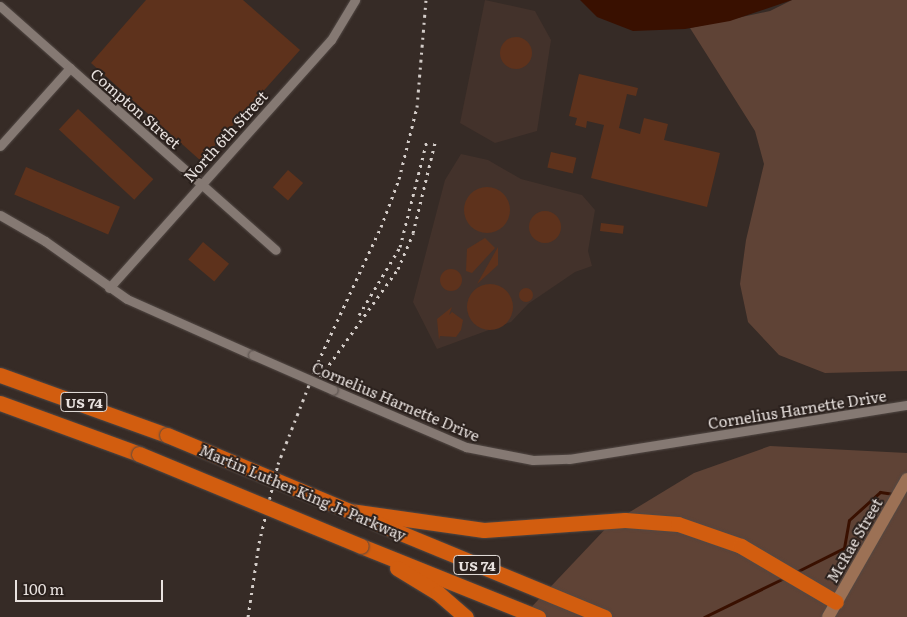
<!DOCTYPE html>
<html>
<head>
<meta charset="utf-8">
<style>
	body { margin:0 }
	#map { position:relative; width:907px; height:617px; overflow:hidden; background:#362b26; font-family:Literata,serif }
	div>[style] { position:absolute }
	.built>* { inset:0; background:#43322b }
	.green>* { inset:0; background:#5f4336 }
	.water>* { inset:0; background:#391000 }
	.stream>* { height:3px; margin:-1.5px; padding:0 1.5px; transform-origin:1.5px; border-radius:1.5px; background:#391000 }
	.building>* { inset:0; background:#5e321c; transform-origin:0 0 }
	.round { border-radius:50% }
	.roads { filter:drop-shadow(0 0 1px #524945) drop-shadow(0 0 1px #524945) }
	.minor>* { height:9px; margin:-4.5px; padding:0 4.5px; transform-origin:4.5px; border-radius:4.5px; background:#857973 }
	.secondary>* { height:12px; margin:-6px; padding:0 6px; transform-origin:6px; border-radius:6px; background:#9c7155 }
	.motorway>* { height:15px; margin:-7.5px; padding:0 7.5px; transform-origin:7.5px; border-radius:7.5px; background:#d25d0f }
	.rail>* { height:3px; margin-top:-1.5px; transform-origin:0; background:repeating-linear-gradient(90deg,#d3ccc8 0 2.5px,transparent 0 7.5px) }
	.bridges { filter:drop-shadow(0 0 1px #524945) drop-shadow(0 0 1px #524945) }
	.minor-bridge>* { height:9px; margin:-4.5px; padding:0 4.5px; transform-origin:4.5px; border-radius:4.5px; background:#857973 }
	.motorway-bridge>* { height:15px; margin:-7.5px; padding:0 7.5px; transform-origin:7.5px; border-radius:7.5px; background:#d25d0f }
	span { translate:-50% -50%; white-space:nowrap; text-align:center; line-height:1.15; -webkit-text-stroke:4px #2b211d; paint-order:stroke }
	.shield-label span { padding:1px 4px; background:#2b211d; border:1px solid; border-radius:4px; -webkit-text-stroke-width:0 }
	.shield-label { font-size:14px; color:#e9e2df; font-weight:700 }
	.street-label { font-size:15px; color:#e9e2df }
	.scale { position:absolute; left:15px; top:580px; width:148px; height:22px; box-sizing:border-box; border:2px solid #e9e2df; border-top:0; padding-left:6px; font-size:15px; line-height:18px; white-space:nowrap; color:#e9e2df; -webkit-text-stroke:4px #2b211d; paint-order:stroke }
</style>
</head>
<body>
<div id="map">
	<div class="built">
		<div style="clip-path:polygon(485px 0,535px 11px,551px 40px,537px 131px,495px 143px,460px 123px)"></div>
		<div style="clip-path:polygon(461px 154px,488px 160px,521px 179px,582px 195px,595px 210px,588px 251px,592px 266px,575px 272px,528px 304px,511px 322px,437px 349px,413px 302px,445px 180px)"></div>
	</div>
	<div class="green">
		<div style="clip-path:polygon(792px 0,907px 0,907px 371px,825px 373px,779px 355px,748px 322px,740px 284px,746px 240px,764px 164px,755px 131px,690px 28px,770px 11px)"></div>
		<div style="clip-path:polygon(770px 446px,907px 453px,907px 617px,522px 617px,610px 524px,694px 473px)"></div>
	</div>
	<div class="water">
		<div style="clip-path:polygon(580px 0,792px 0,730px 21px,685px 29px,633px 31px,597px 17px)"></div>
	</div>
	<div class="stream">
		<div style="left:796px;top:572px;width:54px;rotate:-26.6deg"></div>
		<div style="left:844px;top:548px;width:28px;rotate:-80deg"></div>
		<div style="left:849px;top:520px;width:42px;rotate:-42.1deg"></div>
		<div style="left:880px;top:492px;width:14px;rotate:8deg"></div>
		<div style="left:704px;top:617px;width:89px;rotate:-26deg"></div>
	</div>
	<div class="building">
		<div style="clip-path:polygon(146px 0,243px 0,300px 50px,201px 161px,91px 63px)"></div>
		<div class="round" style="left:500px;top:37px;width:32px;height:32px"></div>
		<div style="clip-path:polygon(579px 74px,638px 88px,636px 96px,627px 94px,619px 128px,640px 134px,644px 118px,668px 124px,664px 140px,720px 153px,707px 207px,591px 178px,604px 125px,587px 121px,586px 128px,575px 125px,577px 118px,569px 116px)"></div>
		<div style="left:78px;top:109px;width:103px;height:28px;rotate:43deg"></div>
		<div style="left:551px;top:152px;width:26px;height:16px;rotate:13deg"></div>
		<div style="left:26px;top:167px;width:102px;height:30px;rotate:23deg"></div>
		<div style="left:288px;top:170px;width:20px;height:23px;rotate:41deg"></div>
		<div class="round" style="left:464px;top:187px;width:46px;height:46px"></div>
		<div class="round" style="left:529px;top:211px;width:32px;height:32px"></div>
		<div style="left:601px;top:223px;width:23px;height:8px;rotate:7deg"></div>
		<div style="clip-path:polygon(485px 238px,495px 248px,472px 273px,466px 271px,467px 249px)"></div>
		<div style="left:203px;top:242px;width:34px;height:23px;rotate:40deg"></div>
		<div style="clip-path:polygon(498px 247px,498px 265px,477px 284px)"></div>
		<div class="round" style="left:440px;top:269px;width:22px;height:22px"></div>
		<div class="round" style="left:467px;top:284px;width:46px;height:46px"></div>
		<div class="round" style="left:519px;top:288px;width:14px;height:14px"></div>
		<div style="clip-path:polygon(452px 307px,449px 315px,452px 312px,463px 320px,461px 330px,456px 337px,440px 336px,439px 340px,437px 319px)"></div>
	</div>
	<div class="roads">
		<div class="minor">
			<div style="left:0;top:6px;width:368px;rotate:41.5deg"></div>
			<div style="left:0;top:146px;width:105px;rotate:-48.1deg"></div>
			<div style="left:0;top:215px;width:52px;rotate:30deg"></div>
			<div style="left:45px;top:241px;width:100px;rotate:35.3deg"></div>
			<div style="left:127px;top:299px;width:138px;rotate:24deg"></div>
			<div style="left:109px;top:288px;width:333px;rotate:-48.2deg"></div>
			<div style="left:331px;top:40px;width:47px;rotate:-59deg"></div>
			<div style="left:333px;top:390px;width:145px;rotate:23.2deg"></div>
			<div style="left:466px;top:447px;width:68px;rotate:11deg"></div>
			<div style="left:533px;top:460px;width:36px;rotate:-2deg"></div>
			<div style="left:569px;top:459px;width:342px;rotate:-9.1deg"></div>
		</div>
		<div class="secondary">
			<div style="left:828px;top:617px;width:159px;rotate:-60.2deg"></div>
		</div>
		<div class="motorway">
			<div style="left:0;top:375px;width:177px;rotate:19.8deg"></div>
			<div style="left:0;top:403px;width:148px;rotate:20.1deg"></div>
			<div style="left:350px;top:511px;width:135px;rotate:8.1deg"></div>
			<div style="left:484px;top:530px;width:141px;rotate:-4.1deg"></div>
			<div style="left:625px;top:520px;width:53px;rotate:4.3deg"></div>
			<div style="left:678px;top:524px;width:67px;rotate:19.2deg"></div>
			<div style="left:741px;top:546px;width:110px;rotate:30.5deg"></div>
			<div style="left:374px;top:522px;width:249px;rotate:22.4deg"></div>
			<div style="left:361px;top:546px;width:191px;rotate:21.9deg"></div>
			<div style="left:397px;top:568px;width:48px;rotate:31.4deg"></div>
			<div style="left:438px;top:593px;width:37px;rotate:41deg"></div>
		</div>
	</div>
	<div class="rail">
		<div style="left:359px;top:315px;width:79px;rotate:-58.9deg"></div>
		<div style="left:400px;top:247px;width:110px;rotate:-75.8deg"></div>
		<div style="left:316px;top:383px;width:140px;rotate:-54.3deg"></div>
		<div style="left:398px;top:269px;width:39px;rotate:-67deg"></div>
		<div style="left:413px;top:233px;width:93px;rotate:-76.3deg"></div>
		<div style="left:248px;top:617px;width:75px;rotate:-81.5deg"></div>
		<div style="left:259px;top:543px;width:81px;rotate:-76.5deg"></div>
		<div style="left:278px;top:464px;width:110px;rotate:-68.6deg"></div>
		<div style="left:318px;top:362px;width:149px;rotate:-65deg"></div>
		<div style="left:381px;top:227px;width:51px;rotate:-69.4deg"></div>
		<div style="left:399px;top:179px;width:74px;rotate:-76deg"></div>
		<div style="left:417px;top:107px;width:107px;rotate:-85.2deg"></div>
	</div>
	<div class="bridges">
		<div class="minor-bridge">
			<div style="left:253px;top:355px;width:87px;rotate:23.6deg"></div>
		</div>
		<div class="motorway-bridge">
			<div style="left:167px;top:435px;width:198px;rotate:22.6deg"></div>
			<div style="left:139px;top:454px;width:240px;rotate:22.5deg"></div>
		</div>
	</div>
	<div class="shield-label">
		<span style="left:84px;top:402px">US 74</span>
		<span style="left:477px;top:565px">US 74</span>
	</div>
	<div class="street-label">
		<span style="left:136px;top:108px;rotate:41deg">Compton Street</span>
		<span style="left:225px;top:136px;rotate:-48deg">North 6th Street</span>
		<span style="left:396px;top:401px;rotate:23deg">Cornelius Harnette Drive</span>
		<span style="left:797px;top:409px;rotate:-9deg">Cornelius Harnette Drive</span>
		<span style="left:303px;top:492px;rotate:23deg">Martin Luther King Jr Parkway</span>
		<span style="left:854px;top:540px;rotate:-60deg">McRae Street</span>
	</div>
	<div class="scale">100 m</div>
</div>
</body>
</html>
